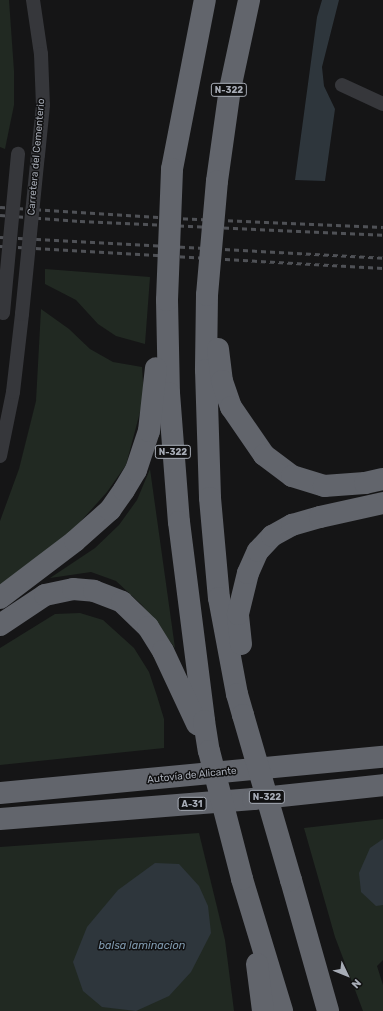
<!DOCTYPE html>
<html>
<head>
<meta charset="utf-8">
<style>
	body { margin:0 }
	#map { position:relative; width:383px; height:1011px; overflow:hidden; background:#151516; font-family:Rubik,sans-serif }
	div>[style] { position:absolute }
	.green>* { inset:0; background:#212922 }
	.water>* { inset:0; background:#2e363c }
	.minor>* { height:14px; margin:-7px; padding:0 7px; transform-origin:7px; border-radius:7px; background:#36373b }
	.motorway>* { height:22px; margin:-11px; padding:0 11px; transform-origin:11px; border-radius:11px; background:#62656c }
	.rail>* { height:3px; margin-top:-1.5px; transform-origin:0; background:repeating-linear-gradient(90deg,#4f5156 0 5px,transparent 0 9px) }
	.minor-bridge>* { height:14px; margin:-7px; padding:0 7px; transform-origin:7px; border-radius:7px; background:#36373b }
	.motorway-bridge>* { height:22px; margin:-11px; padding:0 11px; transform-origin:11px; border-radius:11px; background:#62656c }
	span { translate:-50% -50%; white-space:nowrap; text-align:center; line-height:1.15; -webkit-text-stroke:3px #101011; paint-order:stroke }
	.shield-label span { padding:1px 3px; background:#101011; border:1px solid; border-radius:3px; -webkit-text-stroke-width:0 }
	.shield-label { font-size:9px; color:#a7acb6; font-weight:700 }
	.street-label { font-size:10px; color:#a7acb6 }
	.water-label { font-size:11px; color:#809aaf; font-style:italic }
	.north { position:absolute; left:327px; top:955px; width:40px; height:40px; -webkit-text-stroke:3px #101011; paint-order:stroke; rotate:133deg; font-size:11px; font-weight:700; line-height:16px; text-align:center; color:#a7acb6 }
	.north::after { content:''; display:block; margin:auto; width:14px; height:18px; background:#a7acb6; clip-path:polygon(50% 0,100% 100%,50% 72%,0 100%) }
</style>
</head>
<body>
<div id="map">
	<div class="green">
		<div style="clip-path:polygon(0 0,9px 0,14px 71px,14px 105px,5px 149px,0 147px)"></div>
		<div style="clip-path:polygon(45px 269px,150px 277px,145px 344px,116px 336px,98px 324px,76px 300px,45px 284px)"></div>
		<div style="clip-path:polygon(41px 309px,69px 329px,90px 349px,113px 362px,142px 367px,144px 397px,126px 465px,107px 492px,64px 540px,0 588px,0 521px,19px 469px,36px 401px)"></div>
		<div style="clip-path:polygon(150px 469px,175px 648px,142px 605px,116px 581px,91px 572px,50px 578px,95px 548px,119px 525px,137px 500px)"></div>
		<div style="clip-path:polygon(80px 613px,103px 620px,134px 648px,149px 672px,157px 696px,164px 719px,164px 748px,0 765px,0 648px,55px 614px)"></div>
		<div style="clip-path:polygon(383px 819px,383px 960px,377px 966px,383px 985px,383px 1011px,363px 1011px,335px 937px,304px 828px)"></div>
		<div style="clip-path:polygon(199px 833px,225px 940px,234px 1011px,0 1011px,0 847px)"></div>
	</div>
	<div class="water">
		<div style="clip-path:polygon(322px 0,339px 0,322px 67px,324px 86px,335px 109px,325px 181px,295px 180px,317px 17px)"></div>
		<div style="clip-path:polygon(383px 839px,383px 905px,376px 906px,361px 892px,359px 873px,370px 848px)"></div>
		<div style="clip-path:polygon(155px 863px,179px 864px,199px 886px,208px 906px,211px 933px,191px 972px,169px 996px,136px 1011px,102px 1007px,83px 991px,73px 962px,87px 927px,118px 890px)"></div>
	</div>
	<div class="minor">
		<div style="left:33px;top:0;width:55px;rotate:81.6deg"></div>
		<div style="left:41px;top:54px;width:51px;rotate:87.8deg"></div>
		<div style="left:43px;top:105px;width:50px;rotate:95.7deg"></div>
		<div style="left:342px;top:85px;width:45px;rotate:24.9deg"></div>
		<div style="left:0;top:456px;width:65px;rotate:-78.5deg"></div>
		<div style="left:13px;top:392px;width:79px;rotate:-83.4deg"></div>
	</div>
	<div class="motorway">
		<div style="left:172px;top:169px;width:172px;rotate:-79deg"></div>
		<div style="left:217px;top:181px;width:93px;rotate:-82deg"></div>
		<div style="left:230px;top:89px;width:91px;rotate:-77.9deg"></div>
		<div style="left:207px;top:295px;width:75px;rotate:90.8deg"></div>
		<div style="left:206px;top:370px;width:128px;rotate:88.2deg"></div>
		<div style="left:210px;top:498px;width:100px;rotate:84.9deg"></div>
		<div style="left:219px;top:598px;width:98px;rotate:79.4deg"></div>
		<div style="left:237px;top:694px;width:22px;rotate:74deg"></div>
		<div style="left:167px;top:300px;width:93px;rotate:88.8deg"></div>
		<div style="left:169px;top:393px;width:129px;rotate:85.6deg"></div>
		<div style="left:179px;top:522px;width:201px;rotate:82.8deg"></div>
		<div style="left:218px;top:349px;width:32px;rotate:83deg"></div>
		<div style="left:222px;top:381px;width:28px;rotate:71deg"></div>
		<div style="left:231px;top:407px;width:58px;rotate:55.5deg"></div>
		<div style="left:264px;top:455px;width:35px;rotate:37deg"></div>
		<div style="left:292px;top:476px;width:34px;rotate:17deg"></div>
		<div style="left:324px;top:486px;width:41px;rotate:-4.2deg"></div>
		<div style="left:365px;top:483px;width:18px;rotate:-13deg"></div>
		<div style="left:0;top:598px;width:94px;rotate:-37.2deg"></div>
		<div style="left:75px;top:541px;width:47px;rotate:-41.5deg"></div>
		<div style="left:110px;top:510px;width:24px;rotate:-55deg"></div>
		<div style="left:124px;top:490px;width:23px;rotate:-59deg"></div>
		<div style="left:136px;top:470px;width:41px;rotate:-71.6deg"></div>
		<div style="left:149px;top:431px;width:63px;rotate:-83.7deg"></div>
		<div style="left:0;top:625px;width:54px;rotate:-33.7deg"></div>
		<div style="left:45px;top:595px;width:29px;rotate:-12deg"></div>
		<div style="left:73px;top:589px;width:21px;rotate:5deg"></div>
		<div style="left:94px;top:591px;width:30px;rotate:21deg"></div>
		<div style="left:122px;top:602px;width:36px;rotate:44deg"></div>
		<div style="left:148px;top:627px;width:28px;rotate:58deg"></div>
		<div style="left:163px;top:651px;width:81px;rotate:65deg"></div>
		<div style="left:241px;top:644px;width:30px;rotate:-96deg"></div>
		<div style="left:238px;top:614px;width:42px;rotate:-76.3deg"></div>
		<div style="left:248px;top:573px;width:24px;rotate:-66deg"></div>
		<div style="left:258px;top:551px;width:21px;rotate:-47deg"></div>
		<div style="left:272px;top:536px;width:23px;rotate:-29deg"></div>
		<div style="left:292px;top:525px;width:29px;rotate:-16deg"></div>
		<div style="left:320px;top:517px;width:65px;rotate:-12.5deg"></div>
		<div style="left:0;top:793px;width:385px;rotate:-5.4deg"></div>
		<div style="left:0;top:819px;width:254px;rotate:-4.5deg"></div>
		<div style="left:253px;top:799px;width:131px;rotate:-6.1deg"></div>
		<div style="left:242px;top:879px;width:138px;rotate:73.1deg"></div>
		<div style="left:291px;top:880px;width:136px;rotate:74.2deg"></div>
		<div style="left:257px;top:964px;width:47px;rotate:82.7deg"></div>
	</div>
	<div class="rail">
		<div style="left:0;top:207px;width:174px;rotate:3.6deg"></div>
		<div style="left:174px;top:218px;width:209px;rotate:2.5deg"></div>
		<div style="left:0;top:215px;width:80px;rotate:4.3deg"></div>
		<div style="left:80px;top:221px;width:303px;rotate:2.6deg"></div>
		<div style="left:0;top:237px;width:384px;rotate:3.1deg"></div>
		<div style="left:0;top:246px;width:384px;rotate:3.3deg"></div>
	</div>
	<div class="minor-bridge">
		<div style="left:3px;top:313px;width:160px;rotate:-84.6deg"></div>
		<div style="left:22px;top:314px;width:160px;rotate:-84.3deg"></div>
	</div>
	<div class="motorway-bridge">
		<div style="left:207px;top:295px;width:114px;rotate:-85deg"></div>
		<div style="left:167px;top:300px;width:131px;rotate:-87.8deg"></div>
		<div style="left:243px;top:715px;width:172px;rotate:73.8deg"></div>
		<div style="left:204px;top:721px;width:30px;rotate:81deg"></div>
		<div style="left:209px;top:751px;width:132px;rotate:75.5deg"></div>
	</div>
	<div class="shield-label">
		<span style="left:229px;top:90px">N-322</span>
		<span style="left:173px;top:452px">N-322</span>
		<span style="left:267px;top:797px">N-322</span>
		<span style="left:192px;top:804px">A-31</span>
	</div>
	<div class="street-label">
		<span style="left:37px;top:157px;rotate:-85deg">Carretera del Cementerio</span>
		<span style="left:192px;top:776px;rotate:-6deg">Autovía de Alicante</span>
	</div>
	<div class="water-label">
		<span style="left:142px;top:946px">balsa laminacion</span>
	</div>
	<div class="north">N</div>
</div>
</body>
</html>
